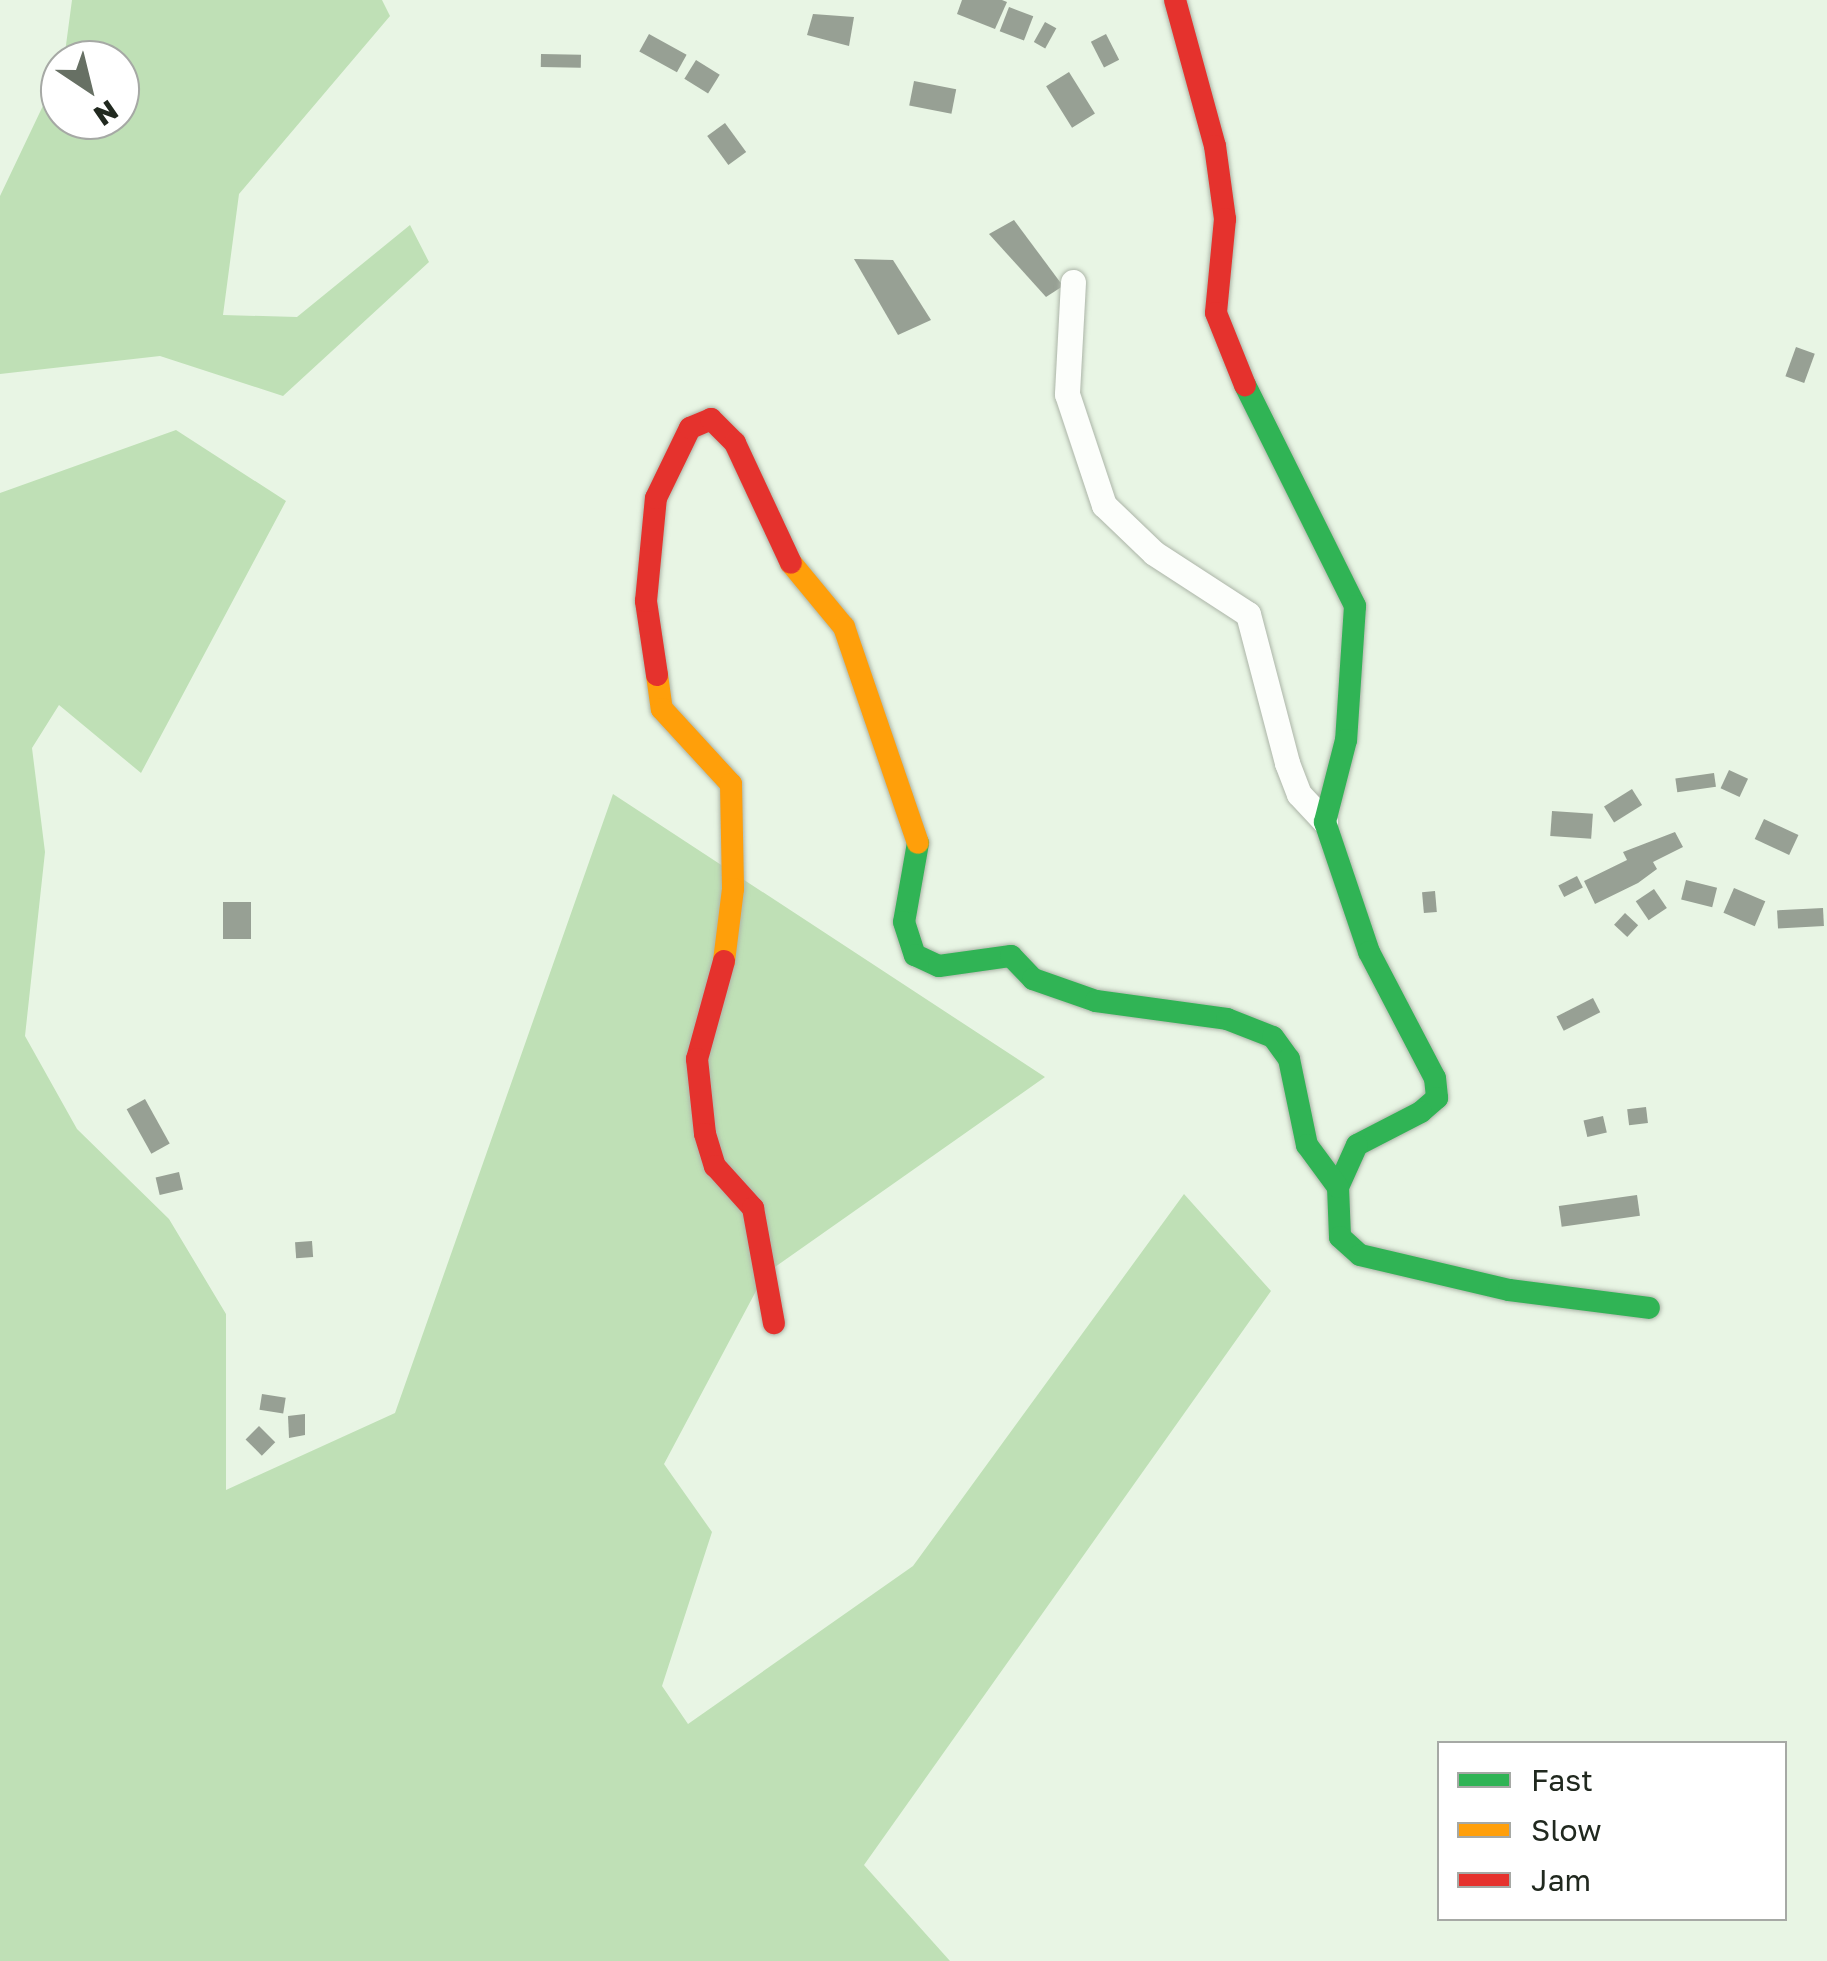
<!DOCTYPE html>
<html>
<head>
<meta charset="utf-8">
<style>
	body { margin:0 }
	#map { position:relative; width:1827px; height:1961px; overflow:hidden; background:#e8f5e4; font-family:"Golos Text",sans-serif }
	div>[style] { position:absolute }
	.forest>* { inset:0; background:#bfe0b6 }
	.building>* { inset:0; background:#97a094; transform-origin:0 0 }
	.roads { filter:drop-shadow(0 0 2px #acb5a8) drop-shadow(0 0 2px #acb5a8) }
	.street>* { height:25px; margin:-12.5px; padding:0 12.5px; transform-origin:12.5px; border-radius:12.5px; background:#fcfefb }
	.fast>* { height:22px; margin:-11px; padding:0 11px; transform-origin:11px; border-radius:11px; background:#30b455 }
	.slow>* { height:22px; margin:-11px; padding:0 11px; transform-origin:11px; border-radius:11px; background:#ff9f0a }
	.jam>* { height:22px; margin:-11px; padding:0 11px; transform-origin:11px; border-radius:11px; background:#e5322d }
	span { translate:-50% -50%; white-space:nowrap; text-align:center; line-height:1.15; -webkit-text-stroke:10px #fff; paint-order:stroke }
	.legend { position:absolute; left:1437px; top:1741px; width:350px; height:180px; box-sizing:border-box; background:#fff; border:2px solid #a6a9a5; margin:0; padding:12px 18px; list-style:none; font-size:30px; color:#21291f }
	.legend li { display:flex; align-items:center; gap:20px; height:50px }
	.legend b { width:50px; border:2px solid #a6a9a5 }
	.north { position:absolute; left:40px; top:40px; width:100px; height:100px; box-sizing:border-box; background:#fff; border:2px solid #a6a9a5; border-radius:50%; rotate:145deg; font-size:28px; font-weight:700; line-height:40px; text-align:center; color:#21291f }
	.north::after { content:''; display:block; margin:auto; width:35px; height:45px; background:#677064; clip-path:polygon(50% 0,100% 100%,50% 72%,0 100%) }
</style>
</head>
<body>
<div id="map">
	<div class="forest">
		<div style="clip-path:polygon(72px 0,382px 0,390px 16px,239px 194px,223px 315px,297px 317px,410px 225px,429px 262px,283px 396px,160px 356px,0 374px,0 196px,60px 70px,60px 120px,120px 120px,120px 60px,64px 60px)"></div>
		<div style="clip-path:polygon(176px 430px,286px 501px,141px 773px,59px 705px,32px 748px,45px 852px,25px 1036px,77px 1129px,169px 1219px,226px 1314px,226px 1490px,395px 1413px,613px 794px,1045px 1077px,765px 1274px,664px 1464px,712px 1532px,662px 1686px,688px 1724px,913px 1566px,1184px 1194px,1271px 1291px,864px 1865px,950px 1961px,0 1961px,0 493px)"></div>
	</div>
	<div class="building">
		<div style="clip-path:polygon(962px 0,1002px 0,1007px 2px,995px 29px,957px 14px)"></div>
		<div style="left:1009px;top:7px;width:26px;height:26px;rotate:21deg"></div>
		<div style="clip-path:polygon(813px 14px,854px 17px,849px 46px,807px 35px)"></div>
		<div style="left:1045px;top:22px;width:13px;height:23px;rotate:29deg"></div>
		<div style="left:649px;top:34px;width:43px;height:20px;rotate:29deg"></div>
		<div style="left:1106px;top:34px;width:29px;height:17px;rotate:63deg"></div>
		<div style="left:541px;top:54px;width:40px;height:13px;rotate:1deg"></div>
		<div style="left:696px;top:60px;width:28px;height:22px;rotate:32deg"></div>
		<div style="left:1069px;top:72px;width:49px;height:27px;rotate:58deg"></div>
		<div style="left:914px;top:81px;width:43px;height:25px;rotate:11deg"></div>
		<div style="left:725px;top:123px;width:36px;height:22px;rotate:54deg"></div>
		<div style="clip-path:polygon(1014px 220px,1063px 286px,1046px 297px,989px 234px)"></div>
		<div style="clip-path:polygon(854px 259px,893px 260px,931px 320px,898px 335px)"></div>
		<div style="left:1796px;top:347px;width:20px;height:31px;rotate:20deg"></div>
		<div style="left:1729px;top:770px;width:21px;height:20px;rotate:25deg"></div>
		<div style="left:1714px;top:773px;width:14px;height:39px;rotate:82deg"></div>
		<div style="left:1632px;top:789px;width:19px;height:33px;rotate:58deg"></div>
		<div style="left:1552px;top:811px;width:41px;height:25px;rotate:4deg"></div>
		<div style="left:1764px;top:819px;width:38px;height:22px;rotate:25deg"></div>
		<div style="clip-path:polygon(1675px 832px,1683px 847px,1653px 862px,1657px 869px,1638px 883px,1595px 904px,1584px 881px,1627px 860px,1623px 852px)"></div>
		<div style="left:1577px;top:876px;width:13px;height:21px;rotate:63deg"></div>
		<div style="left:1686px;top:880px;width:32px;height:20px;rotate:14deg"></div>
		<div style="left:1734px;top:888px;width:34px;height:27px;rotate:23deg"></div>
		<div style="left:1654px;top:889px;width:23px;height:22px;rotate:56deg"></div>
		<div style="left:1435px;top:891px;width:21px;height:13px;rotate:85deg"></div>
		<div style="left:223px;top:902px;width:28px;height:37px"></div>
		<div style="left:1823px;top:908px;width:18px;height:46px;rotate:87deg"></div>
		<div style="left:1625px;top:913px;width:18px;height:16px;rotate:43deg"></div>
		<div style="left:1593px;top:998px;width:16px;height:41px;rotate:63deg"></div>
		<div style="left:145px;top:1099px;width:51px;height:21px;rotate:61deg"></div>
		<div style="left:1646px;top:1107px;width:16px;height:19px;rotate:83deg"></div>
		<div style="left:1603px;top:1116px;width:17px;height:20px;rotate:77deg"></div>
		<div style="left:179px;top:1172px;width:18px;height:24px;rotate:77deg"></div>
		<div style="left:1637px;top:1195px;width:21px;height:79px;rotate:82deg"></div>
		<div style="left:312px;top:1241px;width:16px;height:17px;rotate:86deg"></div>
		<div style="left:262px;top:1394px;width:24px;height:16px;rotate:9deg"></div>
		<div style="clip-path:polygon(305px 1414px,305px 1435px,289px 1438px,288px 1416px)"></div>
		<div style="left:259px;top:1426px;width:23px;height:19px;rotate:45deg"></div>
	</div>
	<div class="roads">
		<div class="street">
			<div style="left:1073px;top:282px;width:112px;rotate:93.1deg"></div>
			<div style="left:1067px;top:394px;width:117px;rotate:71.6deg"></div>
			<div style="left:1104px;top:505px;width:69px;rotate:43.8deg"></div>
			<div style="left:1154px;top:553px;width:112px;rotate:33deg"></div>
			<div style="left:1248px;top:614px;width:154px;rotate:75.3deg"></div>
			<div style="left:1287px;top:763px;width:33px;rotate:69deg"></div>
			<div style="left:1299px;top:794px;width:38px;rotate:47deg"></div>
		</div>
		<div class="fast">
			<div style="left:1245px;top:385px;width:247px;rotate:63.5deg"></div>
			<div style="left:1355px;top:606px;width:134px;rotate:93.8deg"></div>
			<div style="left:1346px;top:740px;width:85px;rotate:104.4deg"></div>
			<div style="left:1325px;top:822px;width:137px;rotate:71.3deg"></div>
			<div style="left:1369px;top:952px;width:142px;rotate:62.4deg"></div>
			<div style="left:1435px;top:1078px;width:20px;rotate:84deg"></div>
			<div style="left:1437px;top:1098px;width:21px;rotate:139deg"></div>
			<div style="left:1421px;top:1112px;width:72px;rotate:152.7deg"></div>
			<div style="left:1357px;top:1145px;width:46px;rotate:114.3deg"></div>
			<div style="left:1338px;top:1187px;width:50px;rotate:87.7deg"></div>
			<div style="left:1340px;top:1237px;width:27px;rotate:42deg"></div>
			<div style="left:1360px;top:1255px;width:153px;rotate:13.2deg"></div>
			<div style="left:1509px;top:1290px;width:141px;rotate:7.3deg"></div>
			<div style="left:918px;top:843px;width:80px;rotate:100deg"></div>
			<div style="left:904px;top:922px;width:35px;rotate:72deg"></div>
			<div style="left:915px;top:955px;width:26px;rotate:25deg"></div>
			<div style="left:939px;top:966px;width:73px;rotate:-7.9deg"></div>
			<div style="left:1011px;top:956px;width:32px;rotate:46deg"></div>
			<div style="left:1033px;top:979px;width:67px;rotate:19.2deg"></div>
			<div style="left:1096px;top:1001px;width:132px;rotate:7.8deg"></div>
			<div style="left:1227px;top:1019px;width:49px;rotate:21.4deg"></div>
			<div style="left:1273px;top:1037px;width:27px;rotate:54deg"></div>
			<div style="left:1289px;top:1059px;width:88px;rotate:78.2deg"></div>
			<div style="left:1307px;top:1145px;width:52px;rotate:53.6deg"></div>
		</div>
		<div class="slow">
			<div style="left:791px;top:563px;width:83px;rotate:50.4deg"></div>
			<div style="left:844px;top:627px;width:228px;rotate:71.1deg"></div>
			<div style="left:657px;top:675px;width:34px;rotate:82deg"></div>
			<div style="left:662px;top:709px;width:102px;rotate:47.4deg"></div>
			<div style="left:731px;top:784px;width:105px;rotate:88.9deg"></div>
			<div style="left:733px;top:889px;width:73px;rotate:97.1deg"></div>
		</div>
		<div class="jam">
			<div style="left:1175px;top:0;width:151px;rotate:74.7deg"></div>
			<div style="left:1215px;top:146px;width:74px;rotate:82.2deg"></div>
			<div style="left:1225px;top:219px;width:94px;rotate:95.5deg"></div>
			<div style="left:1216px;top:313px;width:78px;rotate:68.1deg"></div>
			<div style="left:657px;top:675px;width:75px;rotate:-98.5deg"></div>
			<div style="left:646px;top:601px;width:103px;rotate:-84.5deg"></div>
			<div style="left:656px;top:498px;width:78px;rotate:-64.1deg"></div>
			<div style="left:690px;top:428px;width:23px;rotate:-23deg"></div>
			<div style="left:711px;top:419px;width:34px;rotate:45deg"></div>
			<div style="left:735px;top:443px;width:132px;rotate:65deg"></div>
			<div style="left:724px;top:961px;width:102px;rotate:105.4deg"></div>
			<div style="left:697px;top:1059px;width:75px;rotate:83.9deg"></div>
			<div style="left:705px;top:1134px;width:34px;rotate:73deg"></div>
			<div style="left:715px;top:1166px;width:57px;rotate:47.9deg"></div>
			<div style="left:753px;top:1208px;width:117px;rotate:79.7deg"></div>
		</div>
	</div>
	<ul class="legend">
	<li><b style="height:12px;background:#30b455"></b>Fast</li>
	<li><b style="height:12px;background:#ff9f0a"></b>Slow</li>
	<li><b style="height:12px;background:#e5322d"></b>Jam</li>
	</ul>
	<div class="north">N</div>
</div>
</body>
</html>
